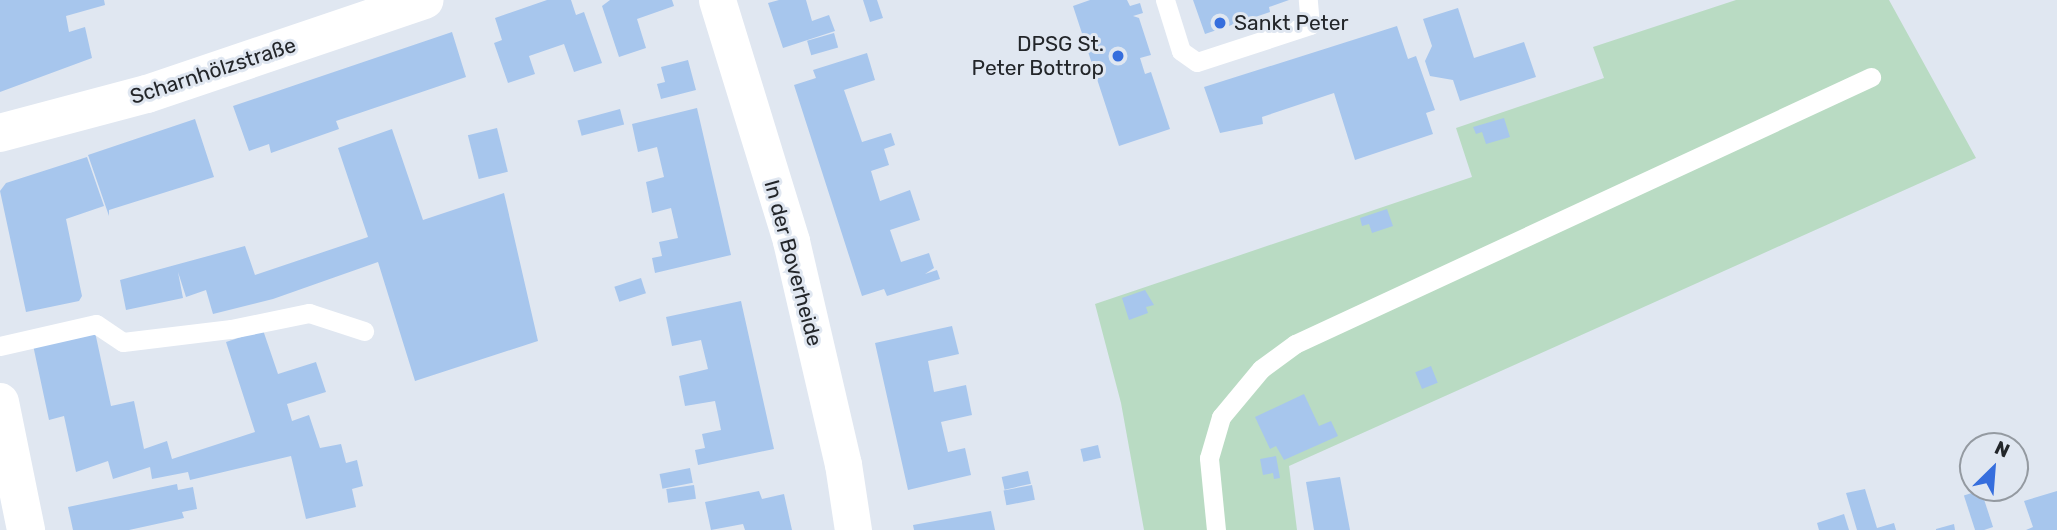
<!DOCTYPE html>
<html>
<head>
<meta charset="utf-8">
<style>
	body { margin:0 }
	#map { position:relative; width:2057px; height:530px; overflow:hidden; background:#e0e7f1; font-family:Rubik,sans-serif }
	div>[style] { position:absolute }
	.green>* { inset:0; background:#b9dbc3 }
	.building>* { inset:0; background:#a7c6ed; transform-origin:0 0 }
	.service>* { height:19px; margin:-9.5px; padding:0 9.5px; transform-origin:9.5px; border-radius:9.5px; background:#fff }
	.minor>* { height:37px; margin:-18.5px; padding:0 18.5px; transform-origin:18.5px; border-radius:18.5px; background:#fff }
	.tertiary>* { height:38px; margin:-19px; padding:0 19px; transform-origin:19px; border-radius:19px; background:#fff }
	.secondary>* { height:38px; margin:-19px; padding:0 19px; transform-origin:19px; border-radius:19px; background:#fff }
	.dots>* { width:19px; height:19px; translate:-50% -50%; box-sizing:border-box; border:4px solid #e0e7f1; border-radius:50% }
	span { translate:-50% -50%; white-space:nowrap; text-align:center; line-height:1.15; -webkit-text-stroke:6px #e0e7f1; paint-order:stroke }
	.poi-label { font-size:21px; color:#23262a }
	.left { translate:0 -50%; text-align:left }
	.right { translate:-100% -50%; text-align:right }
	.street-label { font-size:21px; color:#23262a }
	.north { position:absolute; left:1959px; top:432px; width:70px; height:70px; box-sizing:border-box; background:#e0e7f1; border:2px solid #949aa1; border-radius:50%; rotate:25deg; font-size:19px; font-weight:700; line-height:28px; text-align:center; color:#23262a }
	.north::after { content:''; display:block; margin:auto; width:24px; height:32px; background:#366edd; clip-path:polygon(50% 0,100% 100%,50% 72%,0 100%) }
</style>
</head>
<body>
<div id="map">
	<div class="green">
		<div style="clip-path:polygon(1736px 0,1889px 0,1976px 158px,1289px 466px,1297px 530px,1144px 530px,1121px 403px,1095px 304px,1472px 177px,1456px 128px,1604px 78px,1593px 47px)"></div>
	</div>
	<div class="building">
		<div style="clip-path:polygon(0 0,104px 0,105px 5px,66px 16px,69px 32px,85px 27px,92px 58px,0 92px)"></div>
		<div style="clip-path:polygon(547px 0,571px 0,576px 15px,584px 12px,602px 63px,574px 72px,564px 44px,529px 56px,535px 74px,508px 83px,494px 43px,502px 40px,495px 18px)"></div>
		<div style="clip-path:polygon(610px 0,672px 0,674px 6px,637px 19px,646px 48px,619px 57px,602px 6px)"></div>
		<div style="clip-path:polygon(779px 0,806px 0,812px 21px,829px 15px,835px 31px,783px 48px,768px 3px)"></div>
		<div style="clip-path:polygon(863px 0,877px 0,883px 18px,870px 22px)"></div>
		<div style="clip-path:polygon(1090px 0,1127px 0,1130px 6px,1140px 3px,1143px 13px,1133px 16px,1139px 18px,1151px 55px,1140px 58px,1145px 74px,1151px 72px,1170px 129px,1119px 146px,1073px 6px)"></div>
		<div style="clip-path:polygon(1193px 0,1289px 0,1269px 7px,1270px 12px,1205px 34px)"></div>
		<div style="clip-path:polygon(1458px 8px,1474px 58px,1524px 42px,1536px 77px,1460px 101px,1453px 80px,1430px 76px,1425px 61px,1432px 46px,1423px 19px)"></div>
		<div style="clip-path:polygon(1397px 26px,1408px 59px,1416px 56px,1435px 110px,1426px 113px,1433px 134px,1355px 160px,1334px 93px,1262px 117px,1263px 124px,1220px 133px,1204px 87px)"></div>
		<div style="clip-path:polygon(452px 32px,466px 77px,336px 121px,339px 129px,271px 153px,269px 144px,249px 151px,233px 106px)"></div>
		<div style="left:834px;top:33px;width:15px;height:28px;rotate:74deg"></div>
		<div style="clip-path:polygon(867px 53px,875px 80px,844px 90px,862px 142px,891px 133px,895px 145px,884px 149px,889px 165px,871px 171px,880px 201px,910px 190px,920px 220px,890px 230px,901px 262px,929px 253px,934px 268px,925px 274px,937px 270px,940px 279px,887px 296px,884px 289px,862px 296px,794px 85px,816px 78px,813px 70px)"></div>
		<div style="clip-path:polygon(688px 60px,696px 90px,661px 99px,657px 84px,665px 82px,661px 67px)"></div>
		<div style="clip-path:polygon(697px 108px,731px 255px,655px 273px,652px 258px,662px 256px,659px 242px,678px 238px,671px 208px,652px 213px,646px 182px,664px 177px,657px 147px,638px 152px,632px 124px)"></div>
		<div style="left:620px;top:109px;width:16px;height:44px;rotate:75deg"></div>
		<div style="clip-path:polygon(1504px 118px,1510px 137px,1486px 144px,1482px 132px,1476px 134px,1473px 127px)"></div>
		<div style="clip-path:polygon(195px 119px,214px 177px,109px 210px,109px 216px,88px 155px)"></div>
		<div style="left:497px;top:128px;width:45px;height:30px;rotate:76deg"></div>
		<div style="clip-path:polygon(392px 129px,423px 220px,504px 193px,538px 341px,415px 381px,378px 262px,273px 299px,213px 314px,206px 290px,186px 297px,178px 272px,183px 298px,126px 310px,120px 280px,245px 246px,255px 275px,368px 237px,338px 148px)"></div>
		<div style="clip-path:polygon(87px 157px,104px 206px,66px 219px,82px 296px,79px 301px,26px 312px,0 191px,6px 183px)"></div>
		<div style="clip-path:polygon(1387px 209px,1393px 226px,1372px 233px,1369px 224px,1362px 226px,1360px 218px)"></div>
		<div style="left:641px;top:278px;width:16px;height:28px;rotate:72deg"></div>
		<div style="clip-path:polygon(1145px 290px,1154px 305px,1146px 307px,1148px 313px,1129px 320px,1122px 298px)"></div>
		<div style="clip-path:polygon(741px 301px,774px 449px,698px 465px,695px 450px,705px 448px,702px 434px,721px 430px,718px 415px,715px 401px,685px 406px,679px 376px,708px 369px,701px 340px,672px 346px,666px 317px)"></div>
		<div style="clip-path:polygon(952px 326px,959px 354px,928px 361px,934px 392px,966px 385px,972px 415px,941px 422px,948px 452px,965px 448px,971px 475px,908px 490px,875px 343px)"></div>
		<div style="clip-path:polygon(263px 330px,278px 374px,316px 362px,326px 392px,287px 404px,292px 421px,309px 415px,320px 448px,341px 444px,346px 463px,357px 460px,363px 486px,352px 489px,356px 507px,306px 519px,291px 456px,190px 480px,188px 472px,152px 479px,150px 467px,113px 479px,108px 461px,76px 472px,64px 416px,49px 420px,33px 345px,95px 332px,111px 406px,134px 401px,144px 449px,167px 441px,172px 459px,255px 432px,226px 342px)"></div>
		<div style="left:1431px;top:366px;width:18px;height:17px;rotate:68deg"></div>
		<div style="clip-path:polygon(1304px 394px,1319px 426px,1331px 421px,1338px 436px,1284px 460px,1276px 446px,1270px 449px,1255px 417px)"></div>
		<div style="clip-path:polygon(1986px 440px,1988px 446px,1973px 446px,1972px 463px,1967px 447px)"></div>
		<div style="left:1098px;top:445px;width:13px;height:18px;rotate:77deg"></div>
		<div style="clip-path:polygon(1276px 456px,1280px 478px,1274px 479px,1273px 473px,1263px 475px,1260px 459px)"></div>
		<div style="left:690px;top:468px;width:15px;height:31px;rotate:79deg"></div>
		<div style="left:1028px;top:471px;width:13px;height:27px;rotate:77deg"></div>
		<div style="clip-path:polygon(1340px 477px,1350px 530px,1314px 530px,1306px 482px)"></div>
		<div style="clip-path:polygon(177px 484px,178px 490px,193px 487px,197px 509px,182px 512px,184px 518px,129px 530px,73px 530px,68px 507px)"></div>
		<div style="left:694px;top:485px;width:14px;height:28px;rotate:82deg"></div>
		<div style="left:1032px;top:485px;width:15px;height:29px;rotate:79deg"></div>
		<div style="clip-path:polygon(1865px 489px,1877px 528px,1894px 523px,1896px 530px,1857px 530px,1846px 493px)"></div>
		<div style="left:1981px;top:490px;width:39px;height:18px;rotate:72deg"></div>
		<div style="clip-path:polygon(759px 491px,762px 499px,784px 494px,792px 530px,745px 530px,743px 524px,711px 530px,705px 502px)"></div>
		<div style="clip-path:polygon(2057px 491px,2057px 530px,2026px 530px,2033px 527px,2024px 501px)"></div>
		<div style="clip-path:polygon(991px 511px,995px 530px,914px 530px,913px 525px)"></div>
		<div style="clip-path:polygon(1844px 514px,1849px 530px,1819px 530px,1817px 523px)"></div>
		<div style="clip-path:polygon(1954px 524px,1955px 530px,1936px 530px,1936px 529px)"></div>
	</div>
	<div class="service">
		<div style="left:1165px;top:0;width:53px;rotate:72.6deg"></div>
		<div style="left:1181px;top:51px;width:19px;rotate:35deg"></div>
		<div style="left:1197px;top:62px;width:119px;rotate:-18.1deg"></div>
		<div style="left:1310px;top:25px;width:25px;rotate:-95deg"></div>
		<div style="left:0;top:346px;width:98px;rotate:-12.9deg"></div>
		<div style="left:96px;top:324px;width:32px;rotate:34deg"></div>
		<div style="left:123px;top:342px;width:109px;rotate:-6.9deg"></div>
		<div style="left:231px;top:329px;width:80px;rotate:-11.6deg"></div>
		<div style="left:309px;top:313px;width:58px;rotate:18.1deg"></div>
		<div style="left:1216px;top:530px;width:72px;rotate:-95.6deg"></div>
		<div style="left:1209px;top:458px;width:43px;rotate:-73.7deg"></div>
		<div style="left:1221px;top:417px;width:62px;rotate:-50.2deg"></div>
		<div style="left:1261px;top:369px;width:42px;rotate:-36.3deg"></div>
		<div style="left:1295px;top:344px;width:635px;rotate:-24.87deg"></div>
	</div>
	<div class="minor">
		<div style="left:717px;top:0;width:252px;rotate:72.9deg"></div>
		<div style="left:791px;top:241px;width:229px;rotate:76.9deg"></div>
		<div style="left:843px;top:464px;width:67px;rotate:81.4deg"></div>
	</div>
	<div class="tertiary">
		<div style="left:0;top:402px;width:131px;rotate:78.5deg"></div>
	</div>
	<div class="secondary">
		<div style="left:0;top:133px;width:152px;rotate:-14.9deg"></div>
		<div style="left:147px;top:94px;width:293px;rotate:-18.7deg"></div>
	</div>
	<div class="dots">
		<div style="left:1220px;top:23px;background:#366edd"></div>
		<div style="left:1118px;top:56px;background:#366edd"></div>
	</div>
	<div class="poi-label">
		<span class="left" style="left:1234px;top:23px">Sankt Peter</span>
		<span class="right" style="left:1104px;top:56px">DPSG St.<br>Peter Bottrop</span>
	</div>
	<div class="street-label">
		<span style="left:213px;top:71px;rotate:-18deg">Scharnhölzstraße</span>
		<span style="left:793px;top:263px;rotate:75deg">In der Boverheide</span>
	</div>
	<div class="north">N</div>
</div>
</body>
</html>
